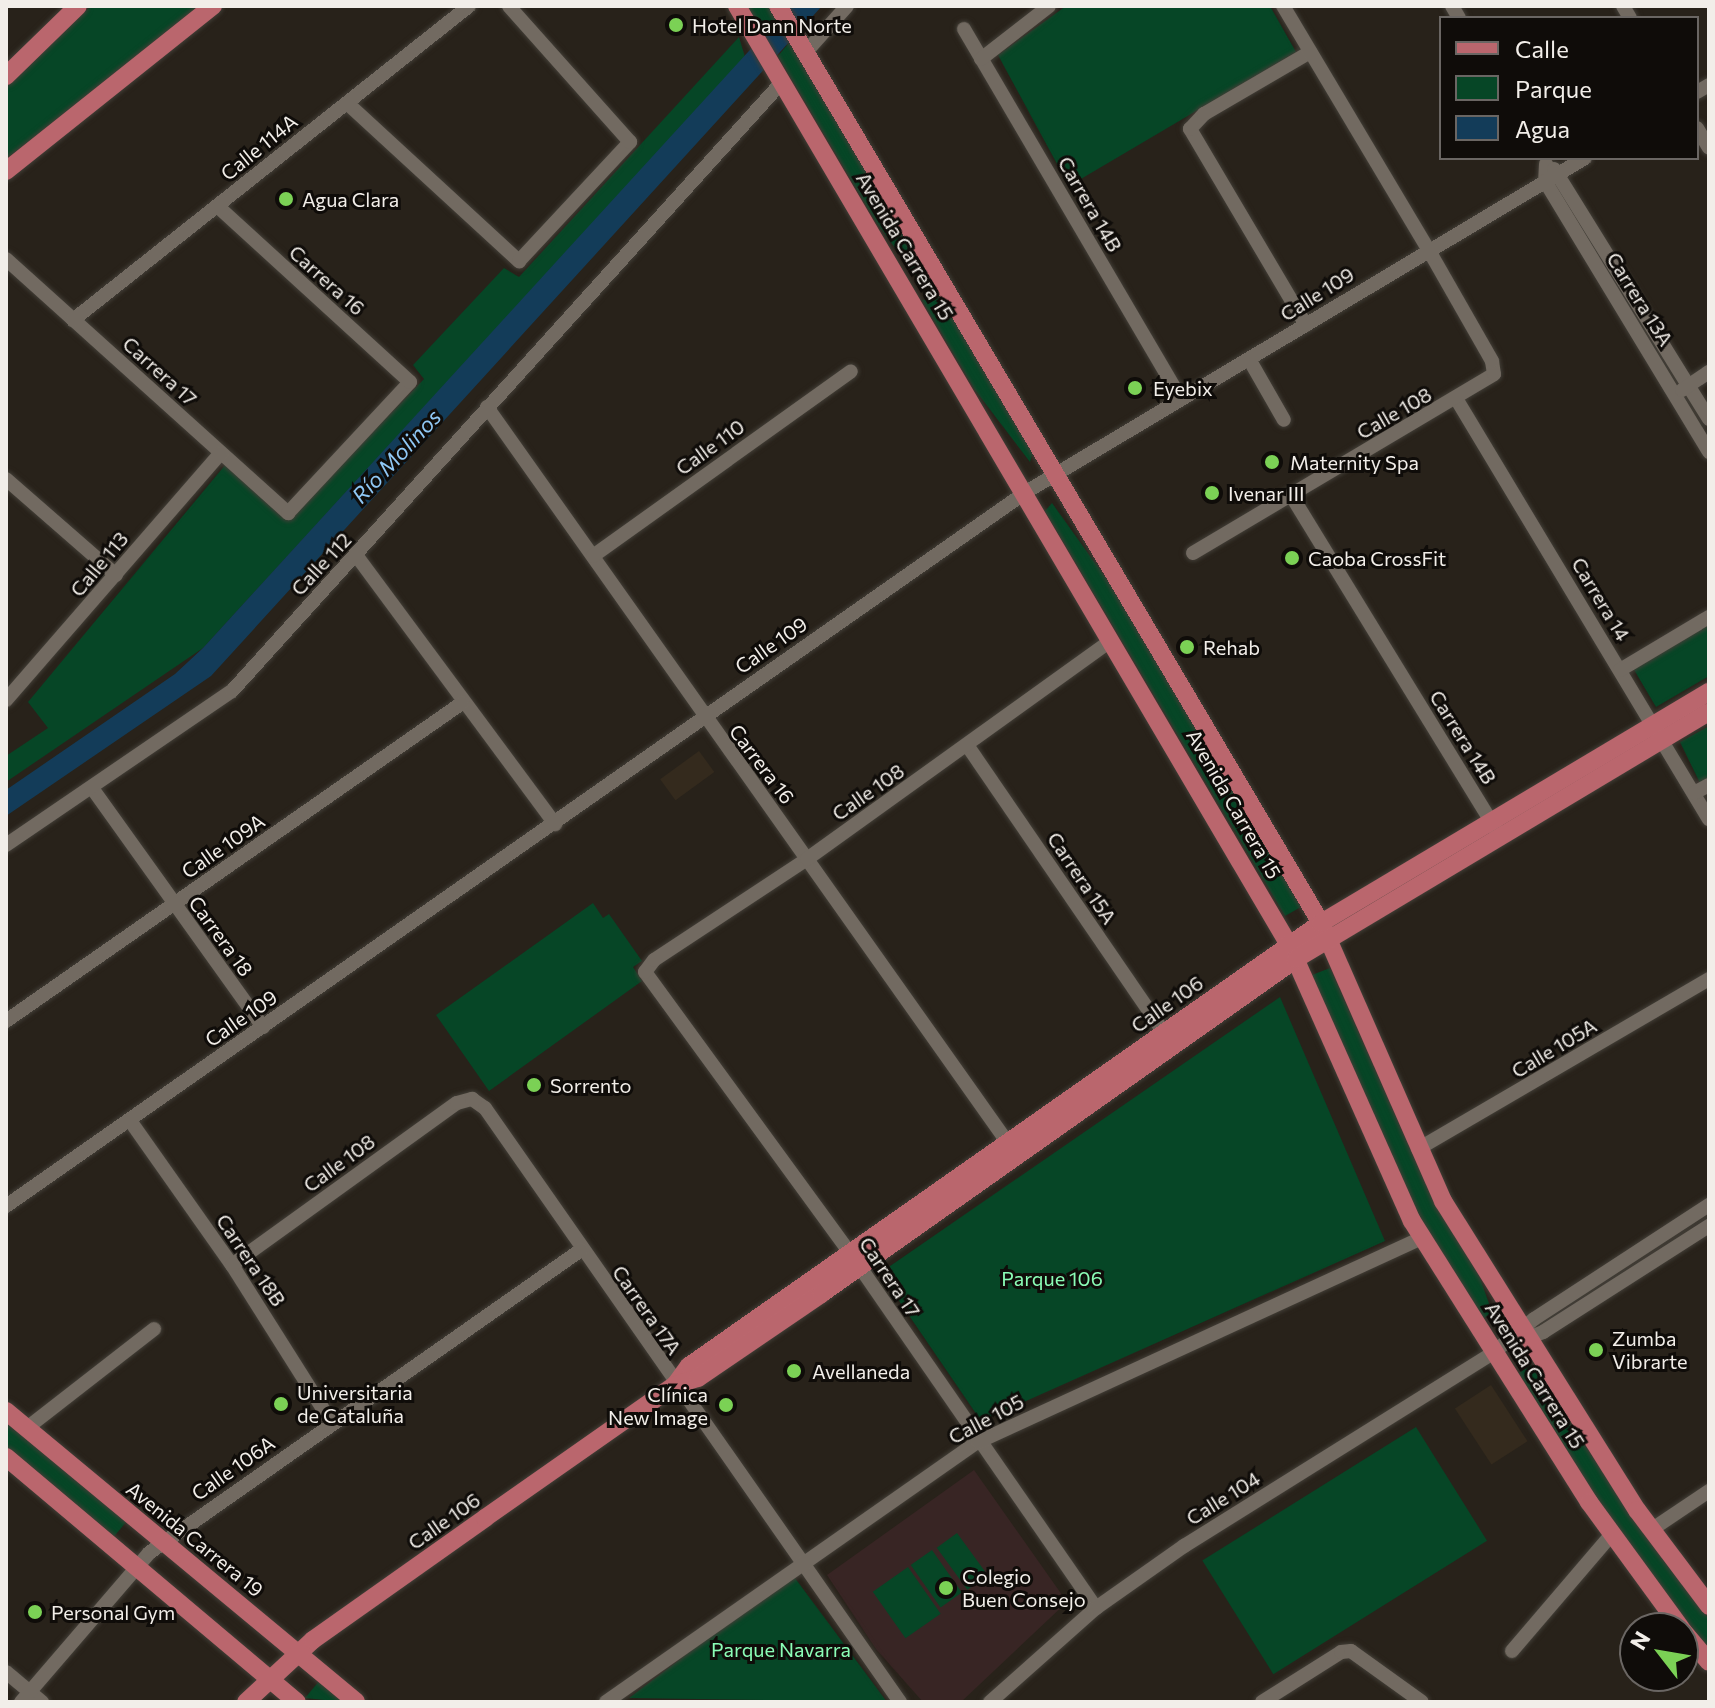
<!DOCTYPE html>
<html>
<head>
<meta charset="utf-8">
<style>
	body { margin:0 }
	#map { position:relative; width:1715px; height:1708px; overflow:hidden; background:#28221a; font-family:Commissioner,sans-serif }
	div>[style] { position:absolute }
	.built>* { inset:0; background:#342a1d; transform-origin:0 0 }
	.education>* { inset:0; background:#382524 }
	.green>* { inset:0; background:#064626; transform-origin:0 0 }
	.water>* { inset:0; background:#133c59 }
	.roads { filter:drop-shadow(0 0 2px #423e37) drop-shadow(0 0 2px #423e37) }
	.minor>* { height:14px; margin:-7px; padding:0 7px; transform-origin:7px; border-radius:7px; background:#726a61 }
	.major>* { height:18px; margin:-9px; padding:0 9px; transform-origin:9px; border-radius:9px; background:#ba666d }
	.dots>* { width:22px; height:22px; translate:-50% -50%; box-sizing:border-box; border:4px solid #0f0c09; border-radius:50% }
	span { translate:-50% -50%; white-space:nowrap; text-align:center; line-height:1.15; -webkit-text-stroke:6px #0f0c09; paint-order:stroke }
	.poi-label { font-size:20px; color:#f2eee9 }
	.left { translate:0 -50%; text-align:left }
	.right { translate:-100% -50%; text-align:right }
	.street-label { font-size:20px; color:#f2eee9 }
	.park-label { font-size:20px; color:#8bfdb6 }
	.water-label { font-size:22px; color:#90c8f5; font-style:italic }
	.frame { position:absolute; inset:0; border:8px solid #f2eee9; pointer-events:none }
	.legend { position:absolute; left:1439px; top:16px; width:260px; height:144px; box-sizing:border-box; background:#0f0c09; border:2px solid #6a6663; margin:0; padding:10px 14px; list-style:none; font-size:24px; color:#f2eee9 }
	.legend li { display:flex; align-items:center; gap:16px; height:40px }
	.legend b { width:40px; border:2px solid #6a6663 }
	.north { position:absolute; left:1619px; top:1612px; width:80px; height:80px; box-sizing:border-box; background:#0f0c09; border:2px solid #6a6663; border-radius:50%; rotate:301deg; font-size:22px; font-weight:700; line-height:32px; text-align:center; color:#f2eee9 }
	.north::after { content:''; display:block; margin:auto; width:28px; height:36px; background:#7bd155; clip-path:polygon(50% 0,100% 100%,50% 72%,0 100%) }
</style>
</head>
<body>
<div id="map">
	<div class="built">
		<div style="left:699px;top:751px;width:26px;height:48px;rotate:54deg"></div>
		<div style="left:1491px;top:1385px;width:67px;height:43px;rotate:57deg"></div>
	</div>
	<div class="education">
		<div style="clip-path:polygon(974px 1470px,1067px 1602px,961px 1702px,923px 1702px,876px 1649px,827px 1575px)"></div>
	</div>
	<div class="green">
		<div style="clip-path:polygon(91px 6px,202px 6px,6px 159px,6px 87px)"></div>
		<div style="clip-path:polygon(747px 6px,769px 6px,778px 20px,765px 34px)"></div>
		<div style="clip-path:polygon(1066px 6px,1270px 6px,1296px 52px,1069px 186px,998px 55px)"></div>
		<div style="clip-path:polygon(739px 37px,745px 57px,203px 648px,6px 782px,6px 756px,48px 728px,28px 702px,226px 464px,293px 515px,424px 379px,413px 365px,504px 268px,519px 277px)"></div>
		<div style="clip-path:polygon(789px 43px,892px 213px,921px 274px,917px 278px,876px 222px,778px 56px)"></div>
		<div style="clip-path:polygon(939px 290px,1033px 452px,1030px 462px,975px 390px,922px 300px,932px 299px)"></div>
		<div style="clip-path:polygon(1052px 503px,1118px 595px,1301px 907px,1285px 916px,1045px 511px)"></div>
		<div style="clip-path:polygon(1709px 624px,1709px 676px,1656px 707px,1633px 668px)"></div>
		<div style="clip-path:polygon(1709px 726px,1709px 778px,1700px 783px,1680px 742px)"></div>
		<div style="clip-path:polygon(593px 903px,603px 918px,609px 914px,642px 961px,633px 967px,642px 981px,489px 1091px,436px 1015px)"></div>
		<div style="clip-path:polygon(1330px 968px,1428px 1190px,1480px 1278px,1492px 1312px,1483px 1319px,1411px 1206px,1312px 975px)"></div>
		<div style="clip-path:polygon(1280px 997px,1385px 1241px,981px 1421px,880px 1273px)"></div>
		<div style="clip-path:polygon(1531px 1365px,1650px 1543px,1709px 1619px,1709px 1649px,1621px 1539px,1517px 1374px)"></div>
		<div style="left:6px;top:1421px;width:157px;height:25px;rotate:40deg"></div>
		<div style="left:1416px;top:1427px;width:134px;height:252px;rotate:58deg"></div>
		<div style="left:957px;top:1533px;width:52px;height:25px;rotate:54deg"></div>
		<div style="left:932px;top:1550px;width:52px;height:26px;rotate:55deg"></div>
		<div style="left:908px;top:1567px;width:57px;height:43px;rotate:55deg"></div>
		<div style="clip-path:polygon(792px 1574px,887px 1702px,629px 1698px)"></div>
		<div style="clip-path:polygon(320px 1680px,344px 1702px,305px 1698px)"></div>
	</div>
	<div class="water">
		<div style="clip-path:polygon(790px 6px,822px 6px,211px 676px,6px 816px,6px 790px,175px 674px,203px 648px)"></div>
	</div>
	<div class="roads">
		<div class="minor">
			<div style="left:1452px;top:6px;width:14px;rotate:60deg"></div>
			<div style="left:1623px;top:6px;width:14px;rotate:60deg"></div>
			<div style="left:964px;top:29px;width:429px;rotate:59.6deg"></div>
			<div style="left:805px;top:53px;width:63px;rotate:-48.2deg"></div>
			<div style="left:981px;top:59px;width:86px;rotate:-37.9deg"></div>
			<div style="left:1697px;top:92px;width:14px;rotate:-30deg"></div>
			<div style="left:347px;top:103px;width:234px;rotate:42.6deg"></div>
			<div style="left:519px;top:261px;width:163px;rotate:-47deg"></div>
			<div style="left:630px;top:142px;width:182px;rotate:-131.7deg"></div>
			<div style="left:1697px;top:128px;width:23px;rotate:59deg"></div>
			<div style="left:1546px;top:164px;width:17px;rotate:93deg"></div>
			<div style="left:1545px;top:181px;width:317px;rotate:58.8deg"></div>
			<div style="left:1554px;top:169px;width:294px;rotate:58.2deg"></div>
			<div style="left:6px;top:259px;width:380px;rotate:42deg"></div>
			<div style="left:288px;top:513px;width:179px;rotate:-47deg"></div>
			<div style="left:410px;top:382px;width:261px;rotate:-137.6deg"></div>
			<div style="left:73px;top:320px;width:505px;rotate:-38.41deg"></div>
			<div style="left:1306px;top:325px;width:228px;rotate:-120.6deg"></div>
			<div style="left:1190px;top:129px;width:21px;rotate:-47deg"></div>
			<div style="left:1204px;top:114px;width:123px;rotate:-30.3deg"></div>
			<div style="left:1249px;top:359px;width:70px;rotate:60.2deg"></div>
			<div style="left:1682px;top:390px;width:32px;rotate:-34deg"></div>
			<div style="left:1457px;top:400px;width:489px;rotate:59deg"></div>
			<div style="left:487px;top:407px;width:902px;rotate:54.71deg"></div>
			<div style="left:6px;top:479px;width:146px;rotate:41.1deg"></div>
			<div style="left:1291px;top:495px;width:392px;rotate:58.5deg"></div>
			<div style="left:1193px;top:553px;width:350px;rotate:-30.7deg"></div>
			<div style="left:1494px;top:374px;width:13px;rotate:-99deg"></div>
			<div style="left:1492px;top:361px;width:129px;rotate:-119.7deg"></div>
			<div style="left:1428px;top:249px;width:283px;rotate:-120.8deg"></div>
			<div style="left:356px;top:555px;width:335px;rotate:53.5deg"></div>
			<div style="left:593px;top:556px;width:317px;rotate:-35.6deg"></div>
			<div style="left:1620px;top:670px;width:104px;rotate:-30.8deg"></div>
			<div style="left:6px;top:700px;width:327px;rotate:-49deg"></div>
			<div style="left:967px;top:745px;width:349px;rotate:55.6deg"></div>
			<div style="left:92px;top:788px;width:294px;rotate:54.4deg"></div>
			<div style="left:1694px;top:793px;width:17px;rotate:-28deg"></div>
			<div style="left:6px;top:845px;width:273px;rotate:-34.3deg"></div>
			<div style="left:232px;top:691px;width:821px;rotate:-47.91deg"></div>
			<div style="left:6px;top:1021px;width:556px;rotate:-34.89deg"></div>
			<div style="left:131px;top:1122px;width:175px;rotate:54.8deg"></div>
			<div style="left:232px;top:1265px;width:187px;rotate:57.7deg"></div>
			<div style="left:1418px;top:1149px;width:337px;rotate:-30.3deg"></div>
			<div style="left:6px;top:1206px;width:1245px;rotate:-34.99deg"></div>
			<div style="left:1026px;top:492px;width:651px;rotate:-30.86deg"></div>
			<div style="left:232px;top:1265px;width:277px;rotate:-35.8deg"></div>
			<div style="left:457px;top:1103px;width:16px;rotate:-15deg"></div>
			<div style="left:472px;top:1099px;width:16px;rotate:35deg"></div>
			<div style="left:485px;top:1108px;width:725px;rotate:55.06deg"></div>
			<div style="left:1520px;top:1341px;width:25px;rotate:-21deg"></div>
			<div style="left:1543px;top:1332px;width:197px;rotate:-32.6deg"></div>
			<div style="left:27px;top:1428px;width:161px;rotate:-37.9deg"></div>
			<div style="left:1651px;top:1530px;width:70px;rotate:-33.9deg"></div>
			<div style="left:1096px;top:1608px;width:432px;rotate:-124.7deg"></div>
			<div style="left:850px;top:1253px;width:348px;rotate:-126.1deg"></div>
			<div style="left:645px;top:972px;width:15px;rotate:-53deg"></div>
			<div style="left:654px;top:960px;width:183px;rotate:-33.4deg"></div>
			<div style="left:807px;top:859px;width:375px;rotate:-35.7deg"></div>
			<div style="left:1512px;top:1651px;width:153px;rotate:-49.5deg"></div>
			<div style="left:6px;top:1672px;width:47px;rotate:39.8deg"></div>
			<div style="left:21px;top:1702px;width:196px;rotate:-49.3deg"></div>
			<div style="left:149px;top:1553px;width:528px;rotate:-35.05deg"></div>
			<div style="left:606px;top:1702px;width:454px;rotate:-35deg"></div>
			<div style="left:978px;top:1442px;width:490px;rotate:-24.7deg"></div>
			<div style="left:990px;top:1702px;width:142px;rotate:-41.6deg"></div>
			<div style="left:1096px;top:1608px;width:108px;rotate:-35.2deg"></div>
			<div style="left:1184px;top:1546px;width:366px;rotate:-32deg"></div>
			<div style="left:1494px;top:1352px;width:52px;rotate:-39.5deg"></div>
			<div style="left:1534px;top:1319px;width:209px;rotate:-33.1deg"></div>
			<div style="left:1262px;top:1702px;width:93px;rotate:-32.3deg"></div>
			<div style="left:1341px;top:1652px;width:10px;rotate:-6deg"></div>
			<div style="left:1351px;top:1651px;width:87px;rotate:35.7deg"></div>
		</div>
		<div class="major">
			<div style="left:737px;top:6px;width:1089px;rotate:59.55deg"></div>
			<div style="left:1289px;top:945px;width:302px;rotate:66deg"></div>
			<div style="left:1412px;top:1221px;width:332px;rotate:57.8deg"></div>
			<div style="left:1589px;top:1502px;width:156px;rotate:53.9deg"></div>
			<div style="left:778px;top:6px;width:1066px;rotate:59.37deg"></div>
			<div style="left:1321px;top:923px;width:304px;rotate:66.3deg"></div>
			<div style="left:1443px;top:1201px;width:365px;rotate:57.9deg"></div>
			<div style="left:1637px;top:1510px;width:120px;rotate:53.1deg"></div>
			<div style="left:6px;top:76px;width:100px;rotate:-44.2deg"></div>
			<div style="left:6px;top:171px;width:265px;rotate:-38.6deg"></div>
			<div style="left:675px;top:1385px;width:24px;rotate:-54deg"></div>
			<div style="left:689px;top:1366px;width:772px;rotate:-35.03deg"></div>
			<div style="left:1321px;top:923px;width:452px;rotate:-30.8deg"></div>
			<div style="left:6px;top:1411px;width:455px;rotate:39.7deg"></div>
			<div style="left:6px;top:1457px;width:380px;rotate:40.1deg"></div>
			<div style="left:1683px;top:1631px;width:40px;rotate:50deg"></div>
			<div style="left:246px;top:1702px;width:91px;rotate:-42.8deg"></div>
			<div style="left:313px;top:1640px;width:211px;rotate:-35.3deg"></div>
			<div style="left:485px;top:1518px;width:232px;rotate:-35deg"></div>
			<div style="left:675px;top:1385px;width:24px;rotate:-17deg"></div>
			<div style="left:698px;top:1378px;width:149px;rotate:-34.3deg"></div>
			<div style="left:821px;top:1294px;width:581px;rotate:-35.19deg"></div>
			<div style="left:1296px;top:959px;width:481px;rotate:-30.9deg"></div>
		</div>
	</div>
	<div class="dots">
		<div style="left:676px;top:25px;background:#7bd155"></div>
		<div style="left:286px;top:199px;background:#7bd155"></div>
		<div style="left:1135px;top:388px;background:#7bd155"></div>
		<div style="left:1272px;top:462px;background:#7bd155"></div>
		<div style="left:1212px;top:493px;background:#7bd155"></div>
		<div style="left:1292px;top:558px;background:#7bd155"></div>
		<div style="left:1187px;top:647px;background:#7bd155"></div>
		<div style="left:534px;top:1085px;background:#7bd155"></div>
		<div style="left:1596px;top:1350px;background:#7bd155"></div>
		<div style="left:794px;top:1371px;background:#7bd155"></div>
		<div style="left:281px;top:1404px;background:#7bd155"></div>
		<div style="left:726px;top:1405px;background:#7bd155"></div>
		<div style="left:946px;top:1588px;background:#7bd155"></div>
		<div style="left:35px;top:1612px;background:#7bd155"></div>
	</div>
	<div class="poi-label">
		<span class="left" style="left:692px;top:25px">Hotel Dann Norte</span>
		<span class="left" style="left:302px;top:199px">Agua Clara</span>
		<span class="left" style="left:1153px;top:388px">Eyebix</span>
		<span class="left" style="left:1290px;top:462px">Maternity Spa</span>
		<span class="left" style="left:1228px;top:493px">Ivenar III</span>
		<span class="left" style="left:1308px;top:558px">Caoba CrossFit</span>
		<span class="left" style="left:1203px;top:647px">Rehab</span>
		<span class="left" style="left:550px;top:1085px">Sorrento</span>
		<span class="left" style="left:1612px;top:1350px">Zumba<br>Vibrarte</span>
		<span class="left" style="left:812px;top:1371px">Avellaneda</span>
		<span class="left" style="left:297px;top:1404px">Universitaria<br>de Cataluña</span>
		<span class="right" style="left:708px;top:1406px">Clínica<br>New Image</span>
		<span class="left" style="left:962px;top:1588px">Colegio<br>Buen Consejo</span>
		<span class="left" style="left:51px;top:1612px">Personal Gym</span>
	</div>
	<div class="street-label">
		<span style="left:259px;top:147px;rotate:-39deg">Calle 114A</span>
		<span style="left:1090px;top:204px;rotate:60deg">Carrera 14B</span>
		<span style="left:905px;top:246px;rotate:59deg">Avenida Carrera 15</span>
		<span style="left:327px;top:280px;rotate:42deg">Carrera 16</span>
		<span style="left:1317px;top:294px;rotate:-32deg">Calle 109</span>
		<span style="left:1640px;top:299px;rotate:58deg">Carrera 13A</span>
		<span style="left:160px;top:371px;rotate:42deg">Carrera 17</span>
		<span style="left:1394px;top:413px;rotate:-30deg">Calle 108</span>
		<span style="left:710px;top:447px;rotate:-36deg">Calle 110</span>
		<span style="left:99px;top:564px;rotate:-50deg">Calle 113</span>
		<span style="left:321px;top:564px;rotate:-47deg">Calle 112</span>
		<span style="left:1601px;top:599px;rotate:59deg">Carrera 14</span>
		<span style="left:771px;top:645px;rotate:-35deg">Calle 109</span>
		<span style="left:1463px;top:737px;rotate:58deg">Carrera 14B</span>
		<span style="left:762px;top:764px;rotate:53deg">Carrera 16</span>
		<span style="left:868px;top:792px;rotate:-35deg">Calle 108</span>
		<span style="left:1234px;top:804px;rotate:60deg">Avenida Carrera 15</span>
		<span style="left:223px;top:846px;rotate:-35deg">Calle 109A</span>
		<span style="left:1082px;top:878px;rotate:56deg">Carrera 15A</span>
		<span style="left:221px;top:936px;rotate:54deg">Carrera 18</span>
		<span style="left:1167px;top:1004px;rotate:-35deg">Calle 106</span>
		<span style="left:241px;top:1018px;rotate:-35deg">Calle 109</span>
		<span style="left:1554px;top:1048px;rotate:-31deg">Calle 105A</span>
		<span style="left:339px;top:1163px;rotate:-36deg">Calle 108</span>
		<span style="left:251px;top:1260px;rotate:56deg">Carrera 18B</span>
		<span style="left:890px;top:1277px;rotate:56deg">Carrera 17</span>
		<span style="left:647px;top:1310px;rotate:55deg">Carrera 17A</span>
		<span style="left:1535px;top:1375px;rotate:58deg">Avenida Carrera 15</span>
		<span style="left:986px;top:1419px;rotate:-28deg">Calle 105</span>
		<span style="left:233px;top:1468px;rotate:-35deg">Calle 106A</span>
		<span style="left:1223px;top:1498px;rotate:-32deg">Calle 104</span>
		<span style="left:444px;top:1521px;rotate:-35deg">Calle 106</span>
		<span style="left:195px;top:1539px;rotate:39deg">Avenida Carrera 19</span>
	</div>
	<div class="park-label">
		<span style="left:1052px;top:1278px">Parque 106</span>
		<span style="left:781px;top:1649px">Parque Navarra</span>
	</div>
	<div class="water-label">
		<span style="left:396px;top:456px;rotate:-47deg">Río Molinos</span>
	</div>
	<div class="frame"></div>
	<ul class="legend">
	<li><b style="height:10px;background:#ba666d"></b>Calle</li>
	<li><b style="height:22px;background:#064626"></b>Parque</li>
	<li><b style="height:22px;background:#133c59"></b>Agua</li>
	</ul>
	<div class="north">N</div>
</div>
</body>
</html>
